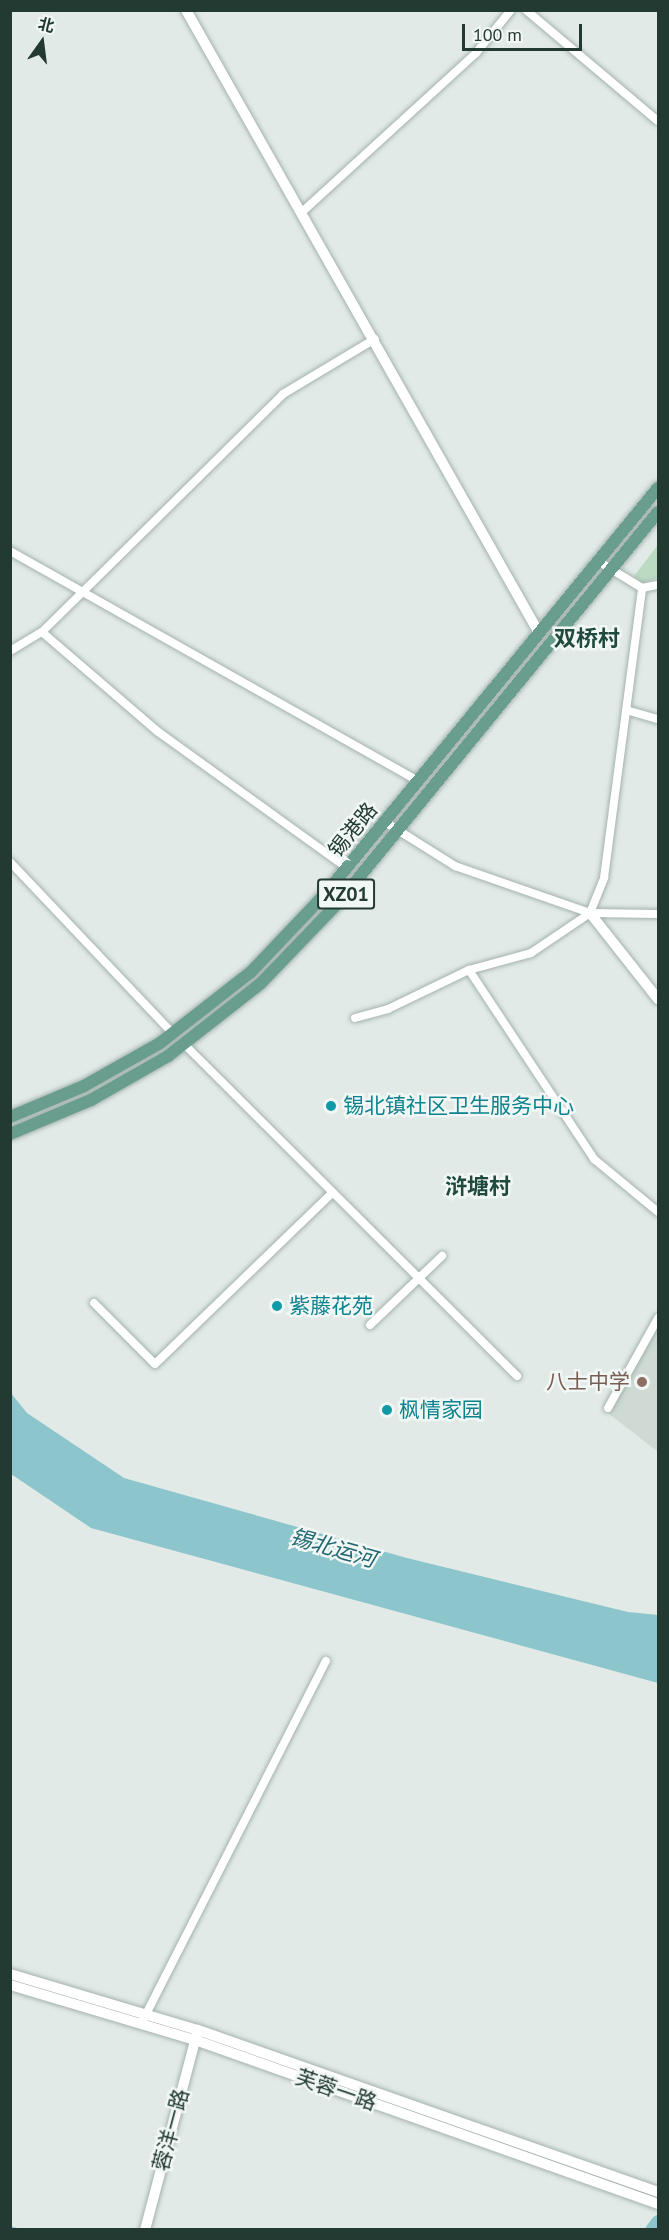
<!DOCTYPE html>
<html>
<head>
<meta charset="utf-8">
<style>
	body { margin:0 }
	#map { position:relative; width:669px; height:2240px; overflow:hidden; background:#e1eae6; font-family:"PT Sans","Noto Sans SC",sans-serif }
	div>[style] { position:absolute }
	.built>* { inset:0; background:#cfdad5 }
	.green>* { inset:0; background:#bbdac2 }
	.water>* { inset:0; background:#8dc5cc }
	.stream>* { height:2px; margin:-1px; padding:0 1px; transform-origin:1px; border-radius:1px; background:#8dc5cc }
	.river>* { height:15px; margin:-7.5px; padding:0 7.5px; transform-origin:7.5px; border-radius:7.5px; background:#8dc5cc }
	.roads { filter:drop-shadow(0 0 2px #a4b2ad) drop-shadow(0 0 2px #a4b2ad) }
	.minor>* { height:8px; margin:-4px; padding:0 4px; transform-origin:4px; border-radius:4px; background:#fff }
	.tertiary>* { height:10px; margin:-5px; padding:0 5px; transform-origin:5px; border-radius:5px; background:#fff }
	.primary>* { height:12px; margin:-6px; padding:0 6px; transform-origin:6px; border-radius:6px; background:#699d8d }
	.dots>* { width:16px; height:16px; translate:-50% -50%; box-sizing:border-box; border:3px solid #f1f7f4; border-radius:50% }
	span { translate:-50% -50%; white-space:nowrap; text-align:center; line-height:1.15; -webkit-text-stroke:5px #f1f7f4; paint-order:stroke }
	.shield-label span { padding:2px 4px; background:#f1f7f4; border:2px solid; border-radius:4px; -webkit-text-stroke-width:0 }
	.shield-label { font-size:20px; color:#233a33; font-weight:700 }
	.street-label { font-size:21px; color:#233a33 }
	.culture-label { font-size:21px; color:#0d838f }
	.left { translate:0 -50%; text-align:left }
	.education-label { font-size:21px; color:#785e54 }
	.right { translate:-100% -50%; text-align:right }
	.neighbourhood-label { font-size:22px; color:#204a3e; font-weight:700 }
	.water-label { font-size:22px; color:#226771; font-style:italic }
	.frame { position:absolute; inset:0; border:12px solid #233a33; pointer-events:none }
	.north { position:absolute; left:12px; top:12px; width:60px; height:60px; -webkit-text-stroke:4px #f1f7f4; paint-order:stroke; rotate:14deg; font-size:16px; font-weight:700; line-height:24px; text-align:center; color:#233a33 }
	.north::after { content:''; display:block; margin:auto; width:21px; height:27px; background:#233a33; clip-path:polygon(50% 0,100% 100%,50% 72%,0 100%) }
	.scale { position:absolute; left:462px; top:24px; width:120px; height:27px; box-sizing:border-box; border:3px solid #233a33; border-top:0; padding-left:8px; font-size:18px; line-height:21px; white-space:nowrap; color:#233a33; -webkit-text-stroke:4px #f1f7f4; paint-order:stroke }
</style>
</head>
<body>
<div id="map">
	<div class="built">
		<div style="clip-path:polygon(658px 1322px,658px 1452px,608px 1413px)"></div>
	</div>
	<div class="green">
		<div style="clip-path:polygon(658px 545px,658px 578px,642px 583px,634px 576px)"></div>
	</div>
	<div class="water">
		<div style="clip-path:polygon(10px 1392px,27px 1413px,124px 1478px,407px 1558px,628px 1612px,658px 1615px,658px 1683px,91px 1528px,11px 1474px)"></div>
	</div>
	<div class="stream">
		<div style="left:10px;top:2227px;width:10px;rotate:17deg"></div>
	</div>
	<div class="river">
		<div style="left:652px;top:2230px;width:10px;rotate:-53deg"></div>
	</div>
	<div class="roads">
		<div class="minor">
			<div style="left:526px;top:10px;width:172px;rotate:40.1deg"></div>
			<div style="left:302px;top:212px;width:236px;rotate:-42.4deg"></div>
			<div style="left:476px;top:53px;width:55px;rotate:-50.9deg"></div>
			<div style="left:10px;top:551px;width:468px;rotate:29.4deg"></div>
			<div style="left:642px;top:588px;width:16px;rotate:-11deg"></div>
			<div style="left:42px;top:632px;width:152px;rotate:40.7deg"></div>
			<div style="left:157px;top:731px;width:234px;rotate:35.8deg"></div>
			<div style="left:10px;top:651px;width:37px;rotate:-31deg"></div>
			<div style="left:42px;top:632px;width:339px;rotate:-44.6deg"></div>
			<div style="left:283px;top:394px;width:107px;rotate:-30.9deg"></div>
			<div style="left:626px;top:710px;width:33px;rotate:16deg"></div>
			<div style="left:385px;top:822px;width:83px;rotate:32.2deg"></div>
			<div style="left:455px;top:866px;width:143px;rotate:19.2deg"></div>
			<div style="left:590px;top:913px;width:68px;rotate:0.8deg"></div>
			<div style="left:10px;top:862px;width:237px;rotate:46.5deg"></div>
			<div style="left:469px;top:970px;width:227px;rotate:56.5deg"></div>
			<div style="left:594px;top:1159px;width:83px;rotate:39.6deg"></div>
			<div style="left:355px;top:1018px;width:34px;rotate:-15deg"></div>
			<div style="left:388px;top:1009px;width:90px;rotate:-25.7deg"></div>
			<div style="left:469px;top:970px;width:64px;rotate:-15.3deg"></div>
			<div style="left:531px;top:953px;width:71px;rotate:-34.1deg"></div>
			<div style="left:590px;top:913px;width:38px;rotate:-68deg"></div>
			<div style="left:604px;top:878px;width:292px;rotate:-82.5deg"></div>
			<div style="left:642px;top:588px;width:52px;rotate:-148.5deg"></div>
			<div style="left:185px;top:1045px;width:469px;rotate:44.9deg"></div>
			<div style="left:94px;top:1303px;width:86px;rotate:45deg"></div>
			<div style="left:155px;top:1364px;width:246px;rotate:-44deg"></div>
			<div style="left:370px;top:1325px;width:100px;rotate:-43.8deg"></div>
			<div style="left:608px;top:1408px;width:103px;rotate:-60.9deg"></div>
			<div style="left:143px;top:2020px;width:403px;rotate:-63deg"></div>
		</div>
		<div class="tertiary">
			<div style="left:186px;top:10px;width:716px;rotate:60.46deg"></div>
			<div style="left:590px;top:913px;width:110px;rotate:51.7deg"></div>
			<div style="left:10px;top:1974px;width:196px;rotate:16.6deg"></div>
			<div style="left:198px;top:2030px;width:488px;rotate:19.4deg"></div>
			<div style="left:10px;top:1985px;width:193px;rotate:16.6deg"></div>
			<div style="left:195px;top:2040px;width:491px;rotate:19.5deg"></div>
			<div style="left:145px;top:2230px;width:204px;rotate:-75.2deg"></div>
		</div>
		<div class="primary">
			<div style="left:10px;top:1117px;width:80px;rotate:-22.7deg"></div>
			<div style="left:84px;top:1086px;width:87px;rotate:-29.5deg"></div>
			<div style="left:160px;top:1043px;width:115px;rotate:-38deg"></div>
			<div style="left:251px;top:972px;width:109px;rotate:-46.5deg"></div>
			<div style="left:326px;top:893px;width:524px;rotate:-50.66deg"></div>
			<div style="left:10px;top:1134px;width:88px;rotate:-22.8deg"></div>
			<div style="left:91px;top:1100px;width:89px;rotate:-29.7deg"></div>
			<div style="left:168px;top:1056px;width:118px;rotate:-38.1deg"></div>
			<div style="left:261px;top:983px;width:111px;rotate:-46.1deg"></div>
			<div style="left:338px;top:903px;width:505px;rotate:-50.7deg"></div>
		</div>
	</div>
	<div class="dots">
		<div style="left:331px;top:1106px;background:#0f9aa8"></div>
		<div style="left:277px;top:1306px;background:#0f9aa8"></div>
		<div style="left:642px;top:1382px;background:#8d6e63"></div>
		<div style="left:387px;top:1410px;background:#0f9aa8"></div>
	</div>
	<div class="shield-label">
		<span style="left:346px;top:894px">XZ01</span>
	</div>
	<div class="street-label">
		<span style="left:353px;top:830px;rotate:-51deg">锡港路</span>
		<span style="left:336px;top:2090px;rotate:19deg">芙蓉一路</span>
		<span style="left:171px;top:2130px;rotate:-75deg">蓉洋一路</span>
	</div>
	<div class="culture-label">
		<span class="left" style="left:343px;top:1106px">锡北镇社区卫生服务中心</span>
		<span class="left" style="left:289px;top:1306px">紫藤花苑</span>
		<span class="left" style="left:399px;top:1410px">枫情家园</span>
	</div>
	<div class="education-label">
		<span class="right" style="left:630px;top:1382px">八士中学</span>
	</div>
	<div class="neighbourhood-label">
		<span style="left:587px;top:639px">双桥村</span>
		<span style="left:478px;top:1187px">浒塘村</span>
	</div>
	<div class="water-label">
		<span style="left:333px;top:1548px;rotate:16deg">锡北运河</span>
	</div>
	<div class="frame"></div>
	<div class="north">北</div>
	<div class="scale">100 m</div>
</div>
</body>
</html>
